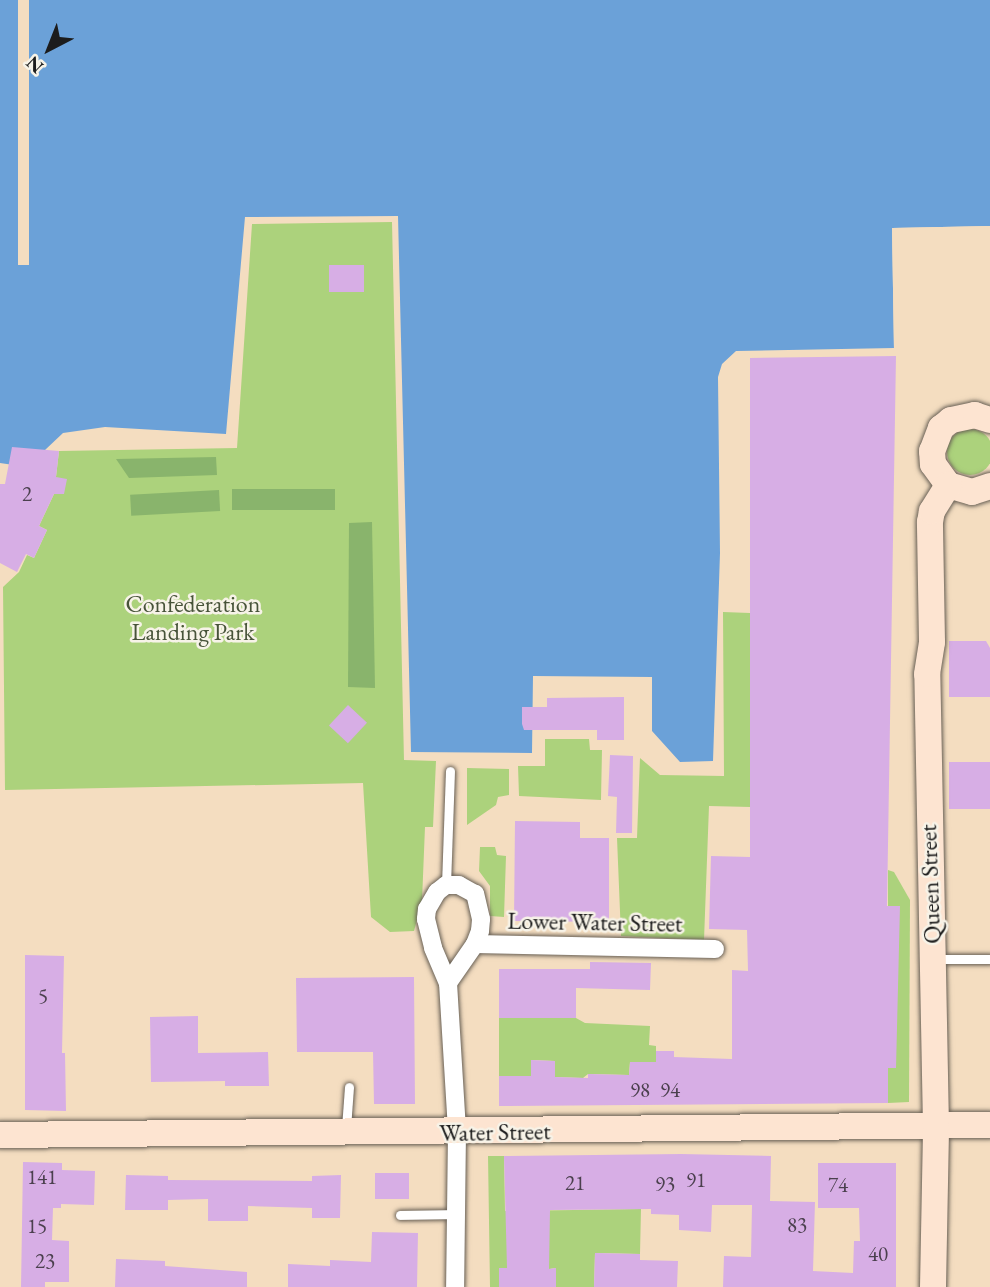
<!DOCTYPE html>
<html>
<head>
<meta charset="utf-8">
<style>
	body { margin:0 }
	#map { position:relative; width:990px; height:1287px; overflow:hidden; background:#f4ddc0; font-family:"EB Garamond",serif }
	div>[style] { position:absolute }
	.green>* { inset:0; background:#acd27c }
	.round { border-radius:50% }
	.forest>* { inset:0; background:#89b46c; transform-origin:0 0 }
	.water>* { inset:0; background:#6ba1d8 }
	.pier>* { inset:0; background:#f4ddc0; transform-origin:0 0 }
	.building>* { inset:0; background:#d7aee5; transform-origin:0 0 }
	.roads { filter:drop-shadow(0 0 2px #686055) drop-shadow(0 0 2px #686055) }
	.lane>* { height:9px; margin:-4.5px; padding:0 4.5px; transform-origin:4.5px; border-radius:4.5px; background:#fff }
	.street>* { height:18px; margin:-9px; padding:0 9px; transform-origin:9px; border-radius:9px; background:#fff }
	.secondary>* { height:26px; margin:-13px; padding:0 13px; transform-origin:13px; border-radius:13px; background:#fde4d1 }
	span { translate:-50% -50%; white-space:nowrap; text-align:center; line-height:1.15; -webkit-text-stroke:5px #f7f3e8; paint-order:stroke }
	.number-label { font-size:21px; color:#4b404e }
	.number-label span { -webkit-text-stroke-width:0 }
	.park-label { font-size:24px; color:#475339 }
	.street-label { font-size:24px; color:#1c1c1c }
	.north { position:absolute; left:14px; top:14px; width:70px; height:70px; -webkit-text-stroke:5px #f7f3e8; paint-order:stroke; rotate:222deg; font-size:19px; font-weight:700; line-height:28px; text-align:center; color:#1c1c1c }
	.north::after { content:''; display:block; margin:auto; width:24px; height:32px; background:#1c1c1c; clip-path:polygon(50% 0,100% 100%,50% 72%,0 100%) }
</style>
</head>
<body>
<div id="map">
	<div class="green">
		<div style="clip-path:polygon(392px 222px,404px 760px,436px 761px,433px 827px,425px 827px,422px 901px,414px 931px,390px 932px,371px 917px,363px 783px,5px 790px,3px 587px,19px 572px,27px 555px,34px 558px,47px 530px,39px 526px,54px 494px,59px 451px,237px 448px,252px 224px)"></div>
		<div class="round" style="left:947px;top:429px;width:46px;height:46px"></div>
		<div style="clip-path:polygon(723px 612px,750px 613px,751px 807px,709px 806px,704px 940px,621px 936px,617px 838px,637px 838px,640px 758px,660px 775px,724px 776px)"></div>
		<div style="clip-path:polygon(545px 739px,589px 739px,590px 750px,602px 750px,601px 800px,519px 796px,518px 766px,545px 766px)"></div>
		<div style="clip-path:polygon(467px 768px,509px 769px,509px 795px,498px 797px,496px 805px,467px 825px)"></div>
		<div style="clip-path:polygon(480px 847px,495px 847px,497px 855px,506px 856px,504px 917px,490px 916px,490px 886px,479px 871px)"></div>
		<div style="clip-path:polygon(888px 870px,894px 872px,910px 900px,909px 1102px,888px 1103px)"></div>
		<div style="clip-path:polygon(499px 1018px,576px 1018px,585px 1023px,650px 1026px,649px 1045px,656px 1046px,656px 1063px,630px 1062px,629px 1075px,588px 1074px,583px 1078px,555px 1077px,555px 1061px,532px 1060px,531px 1076px,499px 1076px)"></div>
		<div style="clip-path:polygon(488px 1156px,504px 1156px,505px 1211px,641px 1209px,640px 1254px,595px 1253px,594px 1287px,556px 1287px,556px 1268px,549px 1269px,507px 1223px,507px 1268px,499px 1268px,499px 1287px,490px 1287px)"></div>
	</div>
	<div class="forest">
		<div style="clip-path:polygon(216px 457px,217px 475px,129px 478px,116px 459px)"></div>
		<div style="left:335px;top:489px;width:21px;height:103px;rotate:90deg"></div>
		<div style="left:219px;top:490px;width:21px;height:89px;rotate:87deg"></div>
		<div style="clip-path:polygon(372px 522px,375px 688px,348px 687px,349px 523px)"></div>
	</div>
	<div class="water">
		<div style="clip-path:polygon(0 0,990px 0,990px 226px,892px 228px,894px 348px,736px 351px,722px 364px,718px 377px,720px 553px,713px 761px,680px 762px,652px 731px,652px 677px,533px 676px,532px 753px,411px 752px,398px 216px,245px 217px,226px 434px,105px 427px,63px 433px,27px 467px,0 463px)"></div>
	</div>
	<div class="pier">
		<div style="left:18px;top:0;width:11px;height:265px"></div>
		<div style="clip-path:polygon(990px 226px,990px 230px,896px 231px,897px 343px,894px 352px,892px 228px)"></div>
	</div>
	<div class="building">
		<div style="left:364px;top:265px;width:27px;height:35px;rotate:90deg"></div>
		<div style="clip-path:polygon(896px 356px,887px 906px,900px 906px,896px 1068px,888px 1068px,888px 1103px,499px 1106px,499px 1076px,531px 1076px,531px 1060px,555px 1061px,555px 1077px,588px 1078px,588px 1074px,629px 1075px,630px 1062px,656px 1062px,656px 1051px,674px 1051px,674px 1057px,732px 1059px,732px 970px,748px 971px,747px 930px,709px 929px,711px 856px,750px 857px,750px 358px)"></div>
		<div style="clip-path:polygon(12px 447px,59px 451px,56px 477px,67px 479px,64px 494px,54px 494px,39px 526px,47px 530px,34px 558px,26px 554px,17px 572px,0 563px,0 484px,5px 484px)"></div>
		<div style="clip-path:polygon(949px 641px,986px 641px,990px 648px,990px 697px,949px 697px)"></div>
		<div style="clip-path:polygon(624px 697px,624px 740px,597px 740px,597px 730px,524px 730px,522px 724px,522px 707px,547px 707px,547px 698px)"></div>
		<div style="left:348px;top:705px;width:26px;height:28px;rotate:43deg"></div>
		<div style="clip-path:polygon(610px 755px,633px 756px,632px 833px,616px 833px,617px 797px,608px 796px)"></div>
		<div style="left:949px;top:762px;width:41px;height:47px"></div>
		<div style="clip-path:polygon(515px 821px,580px 822px,580px 838px,609px 838px,609px 922px,514px 921px)"></div>
		<div style="clip-path:polygon(25px 955px,64px 956px,62px 1053px,65px 1053px,66px 1111px,25px 1110px)"></div>
		<div style="clip-path:polygon(590px 962px,651px 963px,650px 990px,576px 988px,576px 1018px,499px 1018px,499px 969px,590px 969px)"></div>
		<div style="clip-path:polygon(414px 977px,415px 1104px,374px 1104px,373px 1052px,297px 1052px,296px 978px)"></div>
		<div style="clip-path:polygon(198px 1016px,198px 1053px,268px 1052px,269px 1086px,225px 1086px,225px 1081px,151px 1082px,150px 1017px)"></div>
		<div style="clip-path:polygon(681px 1154px,771px 1156px,770px 1201px,815px 1202px,813px 1271px,853px 1273px,854px 1241px,860px 1241px,859px 1208px,818px 1208px,818px 1163px,896px 1163px,896px 1287px,723px 1287px,724px 1256px,751px 1257px,752px 1205px,712px 1205px,711px 1232px,679px 1230px,679px 1215px,651px 1214px,651px 1209px,550px 1210px,549px 1269px,556px 1268px,556px 1287px,499px 1287px,499px 1268px,507px 1268px,504px 1156px)"></div>
		<div style="clip-path:polygon(23px 1162px,62px 1163px,62px 1170px,95px 1171px,94px 1205px,61px 1204px,61px 1208px,53px 1208px,52px 1240px,69px 1241px,69px 1282px,45px 1282px,45px 1287px,21px 1287px)"></div>
		<div style="left:409px;top:1173px;width:26px;height:34px;rotate:90deg"></div>
		<div style="clip-path:polygon(126px 1175px,168px 1176px,168px 1180px,312px 1181px,312px 1176px,341px 1175px,340px 1218px,312px 1218px,312px 1208px,248px 1206px,248px 1221px,208px 1221px,208px 1199px,168px 1200px,168px 1210px,125px 1210px)"></div>
		<div style="clip-path:polygon(372px 1232px,418px 1233px,417px 1287px,288px 1287px,288px 1264px,330px 1266px,330px 1260px,371px 1262px)"></div>
		<div style="clip-path:polygon(595px 1253px,640px 1254px,640px 1260px,678px 1261px,677px 1287px,594px 1287px)"></div>
		<div style="clip-path:polygon(116px 1259px,165px 1261px,165px 1266px,247px 1272px,247px 1287px,115px 1287px)"></div>
	</div>
	<div class="roads">
		<div class="lane">
			<div style="left:446px;top:885px;width:114px;rotate:-88deg"></div>
			<div style="left:936px;top:959px;width:54px"></div>
			<div style="left:346px;top:1128px;width:41px;rotate:-85.8deg"></div>
			<div style="left:400px;top:1215px;width:56px;rotate:-1deg"></div>
		</div>
		<div class="street">
			<div style="left:475px;top:944px;width:240px;rotate:1.2deg"></div>
			<div style="left:448px;top:983px;width:47px;rotate:-55.3deg"></div>
			<div style="left:475px;top:944px;width:14px;rotate:-69deg"></div>
			<div style="left:480px;top:931px;width:12px;rotate:-85deg"></div>
			<div style="left:481px;top:919px;width:26px;rotate:-103deg"></div>
			<div style="left:475px;top:894px;width:18px;rotate:-151deg"></div>
			<div style="left:459px;top:885px;width:13px;rotate:180deg"></div>
			<div style="left:446px;top:885px;width:11px;rotate:142deg"></div>
			<div style="left:437px;top:892px;width:20px;rotate:120deg"></div>
			<div style="left:427px;top:909px;width:10px;rotate:96deg"></div>
			<div style="left:426px;top:919px;width:30px;rotate:76deg"></div>
			<div style="left:433px;top:948px;width:38px;rotate:67deg"></div>
			<div style="left:448px;top:983px;width:149px;rotate:86.5deg"></div>
			<div style="left:457px;top:1132px;width:155px;rotate:90.7deg"></div>
		</div>
		<div class="secondary">
			<div style="left:990px;top:420px;width:16px;rotate:-162deg"></div>
			<div style="left:975px;top:415px;width:25px;rotate:168deg"></div>
			<div style="left:951px;top:420px;width:13px;rotate:141deg"></div>
			<div style="left:941px;top:428px;width:25px;rotate:111deg"></div>
			<div style="left:932px;top:451px;width:13px;rotate:86deg"></div>
			<div style="left:933px;top:464px;width:26px;rotate:54deg"></div>
			<div style="left:948px;top:485px;width:25px;rotate:16deg"></div>
			<div style="left:972px;top:492px;width:19px;rotate:-18deg"></div>
			<div style="left:0;top:1135px;width:990px;rotate:-0.58deg"></div>
			<div style="left:933px;top:1287px;width:160px;rotate:-88.9deg"></div>
			<div style="left:936px;top:1127px;width:453px;rotate:-91.1deg"></div>
			<div style="left:927px;top:674px;width:32px;rotate:-81deg"></div>
			<div style="left:932px;top:642px;width:120px;rotate:-91deg"></div>
			<div style="left:930px;top:522px;width:11px;rotate:-80deg"></div>
			<div style="left:932px;top:511px;width:31px;rotate:-58deg"></div>
		</div>
	</div>
	<div class="number-label">
		<span style="left:27px;top:494px">2</span>
		<span style="left:43px;top:996px">5</span>
		<span style="left:640px;top:1090px">98</span>
		<span style="left:670px;top:1090px">94</span>
		<span style="left:42px;top:1177px">141</span>
		<span style="left:696px;top:1180px">91</span>
		<span style="left:575px;top:1183px">21</span>
		<span style="left:665px;top:1184px">93</span>
		<span style="left:838px;top:1185px">74</span>
		<span style="left:797px;top:1225px">83</span>
		<span style="left:37px;top:1226px">15</span>
		<span style="left:878px;top:1254px">40</span>
		<span style="left:45px;top:1261px">23</span>
	</div>
	<div class="park-label">
		<span style="left:193px;top:618px">Confederation<br>Landing Park</span>
	</div>
	<div class="street-label">
		<span style="left:930px;top:884px;rotate:-92deg">Queen Street</span>
		<span style="left:595px;top:922px;rotate:1deg">Lower Water Street</span>
		<span style="left:495px;top:1132px;rotate:-1deg">Water Street</span>
	</div>
	<div class="north">N</div>
</div>
</body>
</html>
